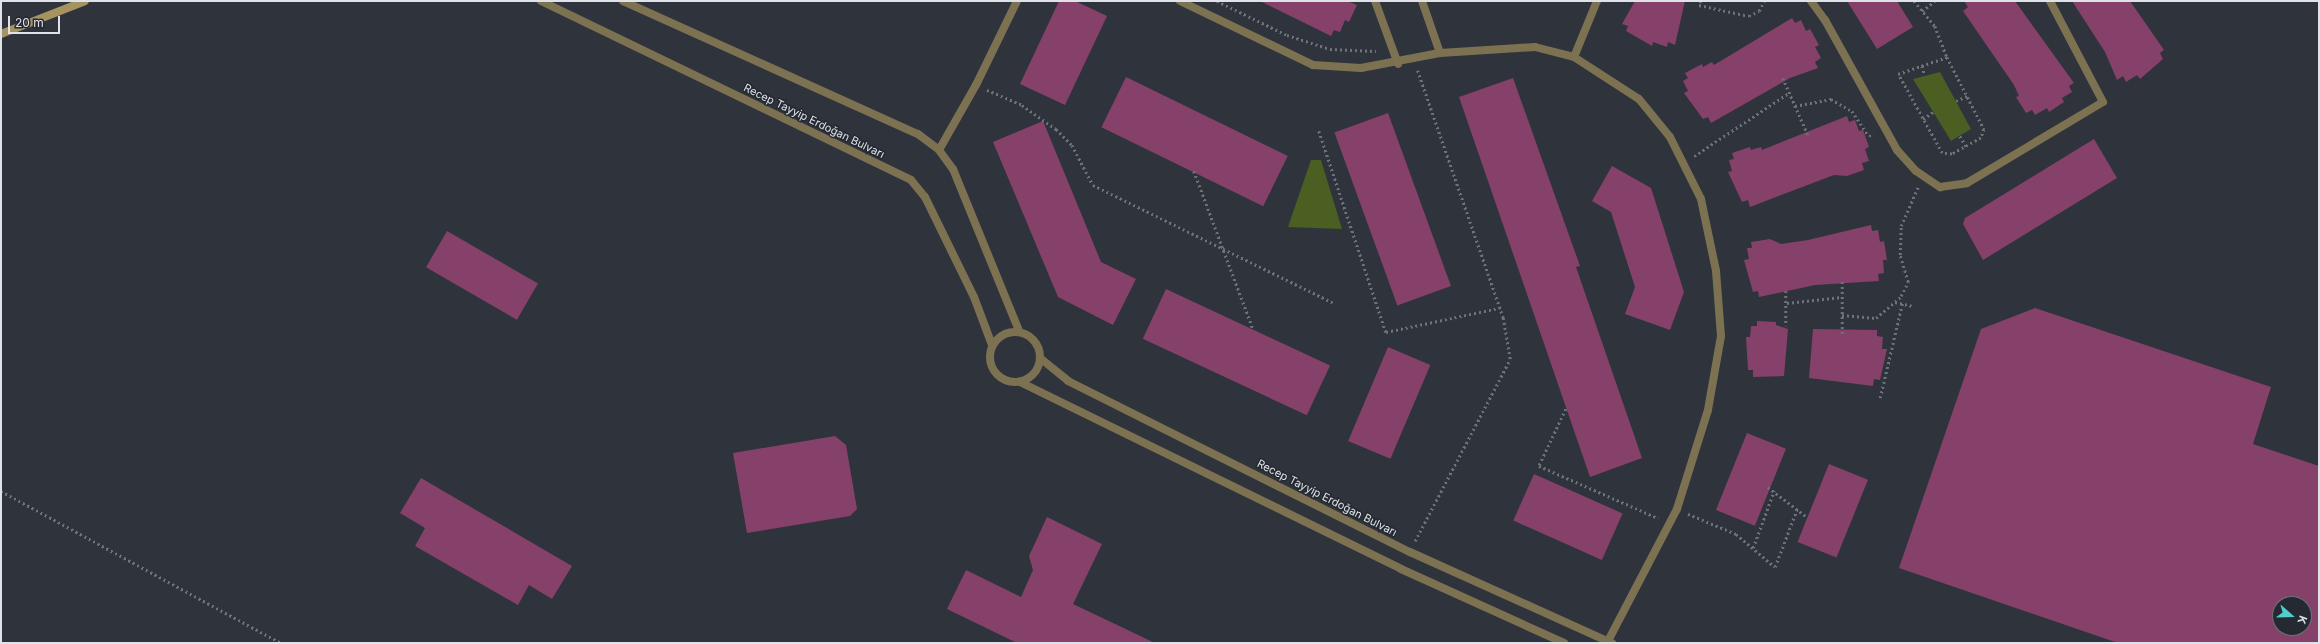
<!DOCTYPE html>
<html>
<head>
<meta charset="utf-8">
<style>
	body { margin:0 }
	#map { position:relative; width:2320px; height:644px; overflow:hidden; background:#2f333c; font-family:Inter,sans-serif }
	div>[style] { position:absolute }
	.green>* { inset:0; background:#4a5f21 }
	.building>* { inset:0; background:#85416a; transform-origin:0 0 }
	.path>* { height:2.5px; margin-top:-1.25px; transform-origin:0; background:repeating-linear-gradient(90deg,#6e727a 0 2px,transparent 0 5px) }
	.minor>* { height:8px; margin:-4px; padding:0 4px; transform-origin:4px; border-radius:4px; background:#7c7151 }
	.tertiary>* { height:8px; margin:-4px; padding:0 4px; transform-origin:4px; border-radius:4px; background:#7c7151 }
	.tertiary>.ring { margin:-4px; padding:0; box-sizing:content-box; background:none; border:8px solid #7c7151; border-radius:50% }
	.secondary>* { height:8px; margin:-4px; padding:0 4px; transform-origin:4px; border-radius:4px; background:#a59460 }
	span { translate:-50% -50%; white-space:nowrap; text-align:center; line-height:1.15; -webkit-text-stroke:3px #252932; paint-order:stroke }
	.street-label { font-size:11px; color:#dfe2e8 }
	.frame { position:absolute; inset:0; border:2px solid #dfe2e8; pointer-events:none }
	.north { position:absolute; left:2272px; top:596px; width:40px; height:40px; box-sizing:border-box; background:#252932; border:1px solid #6f737b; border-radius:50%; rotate:110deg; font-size:11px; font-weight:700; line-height:16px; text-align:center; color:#dfe2e8 }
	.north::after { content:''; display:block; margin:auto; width:14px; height:18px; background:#52cdcc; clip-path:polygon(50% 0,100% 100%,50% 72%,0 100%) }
	.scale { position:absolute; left:8px; top:16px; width:52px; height:18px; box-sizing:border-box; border:2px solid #dfe2e8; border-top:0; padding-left:5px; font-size:12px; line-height:14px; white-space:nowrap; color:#dfe2e8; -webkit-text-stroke:3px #252932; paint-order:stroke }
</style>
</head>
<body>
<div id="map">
	<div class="green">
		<div style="clip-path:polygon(1940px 72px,1971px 129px,1951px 141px,1913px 79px)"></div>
		<div style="clip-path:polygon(1311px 160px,1321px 160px,1342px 229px,1288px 227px)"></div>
	</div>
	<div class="building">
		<div style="clip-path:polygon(1059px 1px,1075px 1px,1107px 16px,1065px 105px,1020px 84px)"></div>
		<div style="clip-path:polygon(1260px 1px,1347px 1px,1357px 5px,1349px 22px,1345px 20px,1340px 32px,1334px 30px,1331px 36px)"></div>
		<div style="clip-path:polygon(1635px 1px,1685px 1px,1675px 45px,1668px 42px,1667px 47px,1653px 42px,1652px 46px,1626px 31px,1628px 26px,1622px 24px)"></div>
		<div style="clip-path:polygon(1847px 1px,1897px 1px,1913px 27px,1877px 49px)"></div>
		<div style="clip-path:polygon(1964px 1px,2015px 1px,2074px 83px,2069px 86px,2072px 92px,2062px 98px,2064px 102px,2049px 112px,2047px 108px,2035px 115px,2032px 110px,2026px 113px,2016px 97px,2019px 96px,2014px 85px,1963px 11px,1968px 7px)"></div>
		<div style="clip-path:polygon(2072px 1px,2130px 1px,2164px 50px,2160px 53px,2163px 59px,2140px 79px,2137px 75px,2126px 82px,2123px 76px,2117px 80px,2105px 52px)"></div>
		<div style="clip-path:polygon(1792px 18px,1795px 23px,1801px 20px,1806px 31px,1810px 29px,1819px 45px,1815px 47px,1821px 58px,1815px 62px,1818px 68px,1790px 78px,1711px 123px,1708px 117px,1703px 119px,1684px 93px,1688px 91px,1683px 81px,1688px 78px,1685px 73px,1702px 64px,1703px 67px,1712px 62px,1714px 65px)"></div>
		<div style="left:1126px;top:77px;width:180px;height:56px;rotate:26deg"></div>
		<div style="clip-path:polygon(1513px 78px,1580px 266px,1576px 267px,1642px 458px,1590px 477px,1459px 97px)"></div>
		<div style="left:1388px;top:113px;width:184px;height:57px;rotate:70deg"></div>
		<div style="clip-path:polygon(1847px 116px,1849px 122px,1855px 120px,1859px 131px,1863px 130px,1869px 147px,1865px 149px,1869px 161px,1862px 163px,1864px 170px,1847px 176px,1834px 175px,1750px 207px,1748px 200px,1742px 202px,1728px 172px,1732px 171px,1729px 160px,1734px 159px,1732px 153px,1750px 147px,1751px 150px,1761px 147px,1762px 150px)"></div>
		<div style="clip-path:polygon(1043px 121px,1101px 262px,1136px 279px,1113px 325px,1058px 297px,993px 142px)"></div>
		<div style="clip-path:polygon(2094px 139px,2117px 178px,1983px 260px,1963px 224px,1965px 218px)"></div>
		<div style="clip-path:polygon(1612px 166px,1651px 188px,1684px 292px,1670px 330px,1625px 314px,1635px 287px,1611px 212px,1592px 201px)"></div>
		<div style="clip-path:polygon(1871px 225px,1872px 231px,1878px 230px,1880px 242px,1884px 241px,1887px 260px,1883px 260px,1884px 273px,1878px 274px,1879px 281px,1815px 285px,1759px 297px,1758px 291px,1753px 292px,1744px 260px,1749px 259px,1747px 248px,1752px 248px,1751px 242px,1770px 239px,1781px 244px,1808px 240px)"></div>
		<div style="left:447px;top:231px;width:105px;height:42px;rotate:30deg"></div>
		<div style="left:1166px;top:289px;width:181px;height:55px;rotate:25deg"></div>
		<div style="clip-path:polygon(evenodd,2035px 308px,2271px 387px,2253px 444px,2319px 466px,2319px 643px,2118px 643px,1899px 568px,1981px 329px,2035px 308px,2280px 604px,2304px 604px,2304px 628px,2280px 628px,2280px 604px)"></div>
		<div style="clip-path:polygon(1757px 321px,1776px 322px,1776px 325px,1788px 329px,1784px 376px,1753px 377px,1753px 370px,1748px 370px,1746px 337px,1750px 337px,1751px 326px,1757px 326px)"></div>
		<div style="clip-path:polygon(1813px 329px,1877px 330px,1877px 336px,1883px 337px,1882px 349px,1887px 349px,1880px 380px,1874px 379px,1873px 386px,1809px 378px)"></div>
		<div style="left:1388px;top:347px;width:46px;height:102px;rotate:23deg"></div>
		<div style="left:1747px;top:433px;width:42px;height:83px;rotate:22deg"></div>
		<div style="clip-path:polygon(835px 436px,846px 445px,857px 509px,850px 516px,747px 533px,733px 453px)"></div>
		<div style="left:1829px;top:464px;width:42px;height:84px;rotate:22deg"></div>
		<div style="left:1534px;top:474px;width:97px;height:51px;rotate:24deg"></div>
		<div style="clip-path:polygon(421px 478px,572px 566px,552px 599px,529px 585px,518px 605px,415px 546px,425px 528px,400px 513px)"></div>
		<div style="clip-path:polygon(1047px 517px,1102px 544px,1073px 604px,1155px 643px,1017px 643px,947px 609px,966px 570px,1021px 597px,1033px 570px,1029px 556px)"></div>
	</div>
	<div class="path">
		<div style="left:1217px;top:1px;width:78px;rotate:25.9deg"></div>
		<div style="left:1287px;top:35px;width:45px;rotate:18deg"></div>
		<div style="left:1330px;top:49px;width:46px;rotate:2.5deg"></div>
		<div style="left:1701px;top:1px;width:4px;rotate:117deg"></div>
		<div style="left:1699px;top:5px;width:51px;rotate:12.4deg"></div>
		<div style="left:1749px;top:16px;width:11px;rotate:-27deg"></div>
		<div style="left:1759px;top:11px;width:11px;rotate:-63deg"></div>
		<div style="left:1914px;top:1px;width:33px;rotate:50deg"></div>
		<div style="left:1935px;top:26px;width:33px;rotate:69deg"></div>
		<div style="left:1947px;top:57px;width:81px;rotate:62.8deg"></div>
		<div style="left:1984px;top:129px;width:9px;rotate:108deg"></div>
		<div style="left:1981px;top:138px;width:33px;rotate:151deg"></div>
		<div style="left:1952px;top:154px;width:10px;rotate:-174deg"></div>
		<div style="left:1942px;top:153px;width:90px;rotate:-119.1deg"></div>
		<div style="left:1898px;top:74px;width:52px;rotate:-19.1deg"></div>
		<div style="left:1922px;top:11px;width:16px;rotate:-38deg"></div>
		<div style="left:1922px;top:66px;width:10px;rotate:73deg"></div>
		<div style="left:1783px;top:78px;width:62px;rotate:66.3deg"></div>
		<div style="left:987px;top:90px;width:38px;rotate:23deg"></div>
		<div style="left:1022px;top:105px;width:42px;rotate:35.2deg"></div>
		<div style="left:1056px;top:129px;width:23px;rotate:45deg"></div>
		<div style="left:1072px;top:145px;width:45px;rotate:62.3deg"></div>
		<div style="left:1093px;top:185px;width:268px;rotate:26.1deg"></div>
		<div style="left:1956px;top:101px;width:12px;rotate:-24deg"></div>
		<div style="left:1795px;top:106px;width:37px;rotate:-11deg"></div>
		<div style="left:1831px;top:99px;width:24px;rotate:30deg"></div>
		<div style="left:1852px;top:111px;width:30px;rotate:56deg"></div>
		<div style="left:1869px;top:136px;width:5px;rotate:-22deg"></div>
		<div style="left:1923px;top:119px;width:12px;rotate:-35deg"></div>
		<div style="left:1319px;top:131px;width:212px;rotate:71.6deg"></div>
		<div style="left:1386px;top:332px;width:116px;rotate:-12deg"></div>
		<div style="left:1960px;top:136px;width:12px;rotate:59deg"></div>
		<div style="left:1694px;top:156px;width:114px;rotate:-33.6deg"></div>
		<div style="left:1194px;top:171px;width:169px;rotate:69.5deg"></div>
		<div style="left:1786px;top:291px;width:35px;rotate:90deg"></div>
		<div style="left:1895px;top:302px;width:18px;rotate:13deg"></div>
		<div style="left:1787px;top:303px;width:55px;rotate:-6.2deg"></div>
		<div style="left:1842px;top:315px;width:34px;rotate:5deg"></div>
		<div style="left:1876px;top:318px;width:33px;rotate:-41deg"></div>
		<div style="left:1901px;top:296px;width:16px;rotate:-63deg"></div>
		<div style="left:1908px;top:282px;width:28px;rotate:-107deg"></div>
		<div style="left:1900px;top:255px;width:29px;rotate:-88deg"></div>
		<div style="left:1901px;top:226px;width:43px;rotate:-66.4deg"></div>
		<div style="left:1842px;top:334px;width:55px;rotate:-90deg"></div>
		<div style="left:1880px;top:398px;width:97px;rotate:-76.8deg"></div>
		<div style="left:1566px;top:409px;width:63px;rotate:115.3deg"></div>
		<div style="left:1539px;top:466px;width:130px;rotate:23.6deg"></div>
		<div style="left:1768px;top:487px;width:49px;rotate:37.6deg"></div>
		<div style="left:1px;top:491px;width:319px;rotate:28.5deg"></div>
		<div style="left:1688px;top:514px;width:52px;rotate:22.6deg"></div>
		<div style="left:1736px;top:534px;width:51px;rotate:40.2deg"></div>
		<div style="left:1775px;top:567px;width:62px;rotate:-69.2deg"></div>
		<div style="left:1415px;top:541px;width:205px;rotate:-62.4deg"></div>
		<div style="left:1510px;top:359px;width:42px;rotate:-99.7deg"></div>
		<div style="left:1503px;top:318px;width:262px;rotate:-109.1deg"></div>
		<div style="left:1753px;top:548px;width:61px;rotate:-69.8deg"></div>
	</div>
	<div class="minor">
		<div style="left:1180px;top:1px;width:148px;rotate:25.7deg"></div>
		<div style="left:1313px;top:65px;width:48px;rotate:3.6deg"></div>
		<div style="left:1361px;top:68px;width:80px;rotate:-10.8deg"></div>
		<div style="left:1440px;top:53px;width:95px;rotate:-3.6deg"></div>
		<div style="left:1535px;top:47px;width:40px;rotate:14.4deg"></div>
		<div style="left:1574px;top:57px;width:77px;rotate:32.9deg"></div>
		<div style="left:1639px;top:99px;width:49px;rotate:50.8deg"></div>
		<div style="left:1670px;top:137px;width:69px;rotate:63.4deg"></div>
		<div style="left:1701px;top:199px;width:74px;rotate:78.2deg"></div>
		<div style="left:1716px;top:271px;width:65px;rotate:85.6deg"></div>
		<div style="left:1721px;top:336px;width:75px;rotate:100deg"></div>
		<div style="left:1708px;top:410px;width:104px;rotate:107.4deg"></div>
		<div style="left:1677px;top:509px;width:151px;rotate:117.6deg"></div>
		<div style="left:1375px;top:1px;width:67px;rotate:69.9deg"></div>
		<div style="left:1422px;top:1px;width:55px;rotate:70.9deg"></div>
		<div style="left:1811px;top:1px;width:24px;rotate:54deg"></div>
		<div style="left:1825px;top:20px;width:149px;rotate:61deg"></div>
		<div style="left:1897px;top:150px;width:28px;rotate:48deg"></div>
		<div style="left:1916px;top:171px;width:29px;rotate:34deg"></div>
		<div style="left:1940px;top:187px;width:27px;rotate:-8deg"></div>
		<div style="left:1967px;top:183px;width:158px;rotate:-30.8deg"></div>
		<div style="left:2103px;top:102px;width:114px;rotate:-117.7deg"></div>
		<div style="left:1574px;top:57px;width:61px;rotate:-67.7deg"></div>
		<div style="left:939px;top:150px;width:75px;rotate:-60.4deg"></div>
		<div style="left:976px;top:85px;width:93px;rotate:-64deg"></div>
	</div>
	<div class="tertiary">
		<div style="left:541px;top:1px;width:411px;rotate:25.8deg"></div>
		<div style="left:911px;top:180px;width:22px;rotate:51deg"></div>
		<div style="left:925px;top:197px;width:111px;rotate:63.9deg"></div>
		<div style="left:974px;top:297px;width:51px;rotate:69.4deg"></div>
		<div style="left:623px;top:1px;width:324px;rotate:24.3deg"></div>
		<div style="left:918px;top:134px;width:26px;rotate:37deg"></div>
		<div style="left:939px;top:150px;width:24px;rotate:54deg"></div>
		<div style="left:953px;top:169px;width:175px;rotate:67.8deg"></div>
		<div class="ring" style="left:990px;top:332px;width:42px;height:42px"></div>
		<div style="left:1040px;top:358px;width:36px;rotate:39deg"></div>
		<div style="left:1068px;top:381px;width:382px;rotate:26.6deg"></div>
		<div style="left:1410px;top:552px;width:222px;rotate:24.3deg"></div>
		<div style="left:1020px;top:382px;width:424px;rotate:26.1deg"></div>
		<div style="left:1401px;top:569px;width:179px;rotate:24.4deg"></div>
	</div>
	<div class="secondary">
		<div style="left:1px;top:34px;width:90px;rotate:-21.4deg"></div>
	</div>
	<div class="street-label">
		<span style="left:814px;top:121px;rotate:26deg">Recep Tayyip Erdoğan Bulvarı</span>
		<span style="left:1327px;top:498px;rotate:27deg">Recep Tayyip Erdoğan Bulvarı</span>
	</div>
	<div class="frame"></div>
	<div class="north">K</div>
	<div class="scale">20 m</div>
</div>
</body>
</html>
